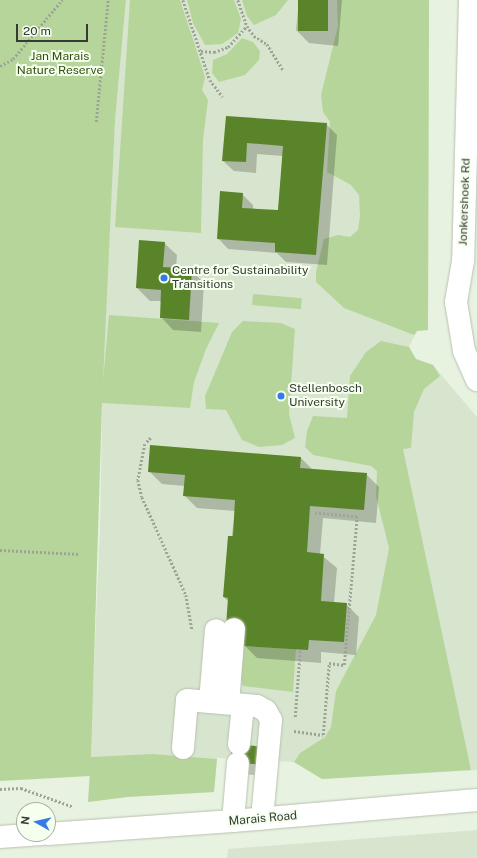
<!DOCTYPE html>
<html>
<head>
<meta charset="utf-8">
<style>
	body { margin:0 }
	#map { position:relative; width:477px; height:858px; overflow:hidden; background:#e8f2e0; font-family:"Public Sans",sans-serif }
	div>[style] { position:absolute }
	.built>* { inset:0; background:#d8e5ce }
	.green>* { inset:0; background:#b6d59b; transform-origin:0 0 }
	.shadow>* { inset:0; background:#0003 }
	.building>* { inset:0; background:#598429; transform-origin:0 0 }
	.path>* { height:2.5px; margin-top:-1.25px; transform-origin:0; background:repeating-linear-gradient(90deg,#9da497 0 2px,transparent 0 4px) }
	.roads { filter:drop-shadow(0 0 1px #b8c1b1) drop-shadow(0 0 1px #b8c1b1) }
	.minor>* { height:22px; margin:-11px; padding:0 11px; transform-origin:11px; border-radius:11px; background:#fff }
	.dots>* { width:11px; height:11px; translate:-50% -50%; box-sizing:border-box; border:2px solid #f5ffee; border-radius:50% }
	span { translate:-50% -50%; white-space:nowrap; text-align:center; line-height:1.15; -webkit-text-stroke:4px #f5ffee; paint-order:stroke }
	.park-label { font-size:12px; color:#314e0e }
	.street-label { font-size:12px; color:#373a34 }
	.poi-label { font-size:12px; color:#373a34 }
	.left { translate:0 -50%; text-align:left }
	.north { position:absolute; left:16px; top:802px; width:40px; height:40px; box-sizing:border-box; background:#f5ffee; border:1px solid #a9b0a4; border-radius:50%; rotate:278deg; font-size:11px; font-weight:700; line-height:16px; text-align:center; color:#373a34 }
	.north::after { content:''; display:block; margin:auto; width:14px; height:18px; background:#357ae7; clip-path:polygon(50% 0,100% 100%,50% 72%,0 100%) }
	.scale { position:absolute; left:16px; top:24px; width:72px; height:18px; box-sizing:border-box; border:2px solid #373a34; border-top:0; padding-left:5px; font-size:12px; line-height:14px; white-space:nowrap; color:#373a34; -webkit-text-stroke:3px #f5ffee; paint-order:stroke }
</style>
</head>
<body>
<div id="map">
	<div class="built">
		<div style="clip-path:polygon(126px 0,429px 0,428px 330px,417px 331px,409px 347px,416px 359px,433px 365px,477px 417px,477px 770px,322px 779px,294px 762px,217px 758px,214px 792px,127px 797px,88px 802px,100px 527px,103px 353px,115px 121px)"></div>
		<div style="clip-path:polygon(477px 830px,477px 858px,227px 858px,228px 849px)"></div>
	</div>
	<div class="green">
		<div style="clip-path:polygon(0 0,126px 0,115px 121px,103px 381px,109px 315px,219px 323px,206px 349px,194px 382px,190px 408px,102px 403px,91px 757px,152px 754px,217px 759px,214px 792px,127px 797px,88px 802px,90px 776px,0 781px)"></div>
		<div style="clip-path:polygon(130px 0,180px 0,202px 67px,205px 78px,202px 90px,208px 100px,203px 140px,201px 233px,115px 227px)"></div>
		<div style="clip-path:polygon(187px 0,234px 0,241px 19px,238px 33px,222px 44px,205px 45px,193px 23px)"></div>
		<div style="clip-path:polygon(242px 0,288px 0,276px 15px,254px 25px,247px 16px)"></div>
		<div style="clip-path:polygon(337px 0,429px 0,428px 330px,417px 331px,414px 335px,344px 308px,316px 282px,316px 272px,324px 239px,338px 235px,350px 237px,358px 230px,360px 216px,359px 195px,351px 185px,327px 172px,330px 122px,323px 112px,321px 95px,338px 26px)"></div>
		<div style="clip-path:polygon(242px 38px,253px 42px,260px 51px,259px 60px,245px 75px,219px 82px,212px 73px,213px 60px,227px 54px)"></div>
		<div style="left:253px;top:294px;width:49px;height:11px;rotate:5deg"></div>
		<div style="clip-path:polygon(243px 321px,281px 323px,295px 329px,289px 414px,295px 438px,282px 445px,259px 447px,242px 440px,226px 410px,206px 409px,205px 396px,232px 332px)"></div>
		<div style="clip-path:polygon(381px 341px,409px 347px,416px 359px,433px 365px,440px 376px,424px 389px,414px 412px,411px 448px,403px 449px,471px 770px,322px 779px,294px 762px,300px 753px,325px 737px,331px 727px,336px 691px,376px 615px,389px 548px,376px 496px,377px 471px,371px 466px,313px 455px,305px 447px,307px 431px,313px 416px,347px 418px,350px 376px,366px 352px)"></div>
		<div style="clip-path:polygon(243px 646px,296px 649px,293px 692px,243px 686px,240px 678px)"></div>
	</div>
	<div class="shadow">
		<div style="clip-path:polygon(299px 0,342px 0,338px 46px,309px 43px,296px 30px)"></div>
		<div style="clip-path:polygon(227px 117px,326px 124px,337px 135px,327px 265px,286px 262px,277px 253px,228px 249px,218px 238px,242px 194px,253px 205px,253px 210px,278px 211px,283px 156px,257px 154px,256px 173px,234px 171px,223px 161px)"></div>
		<div style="clip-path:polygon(164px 243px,177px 255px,176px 269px,191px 270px,204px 283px,201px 332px,173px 330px,161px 317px,162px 301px,150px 301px,137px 288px)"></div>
		<div style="clip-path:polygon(301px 458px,313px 470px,366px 474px,379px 487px,376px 523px,323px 518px,320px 554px,337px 568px,334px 603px,346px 604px,359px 617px,356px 655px,321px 652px,321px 663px,257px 658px,244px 645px,229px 602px,224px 597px,235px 511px,197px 508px,184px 495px,185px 486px,162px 484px,149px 471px)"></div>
		<div style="clip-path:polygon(233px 745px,274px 777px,244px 774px)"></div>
	</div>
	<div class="building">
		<div style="left:298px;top:0;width:30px;height:31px"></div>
		<div style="clip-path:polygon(226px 116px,327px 123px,316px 255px,275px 252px,275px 243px,217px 239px,220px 191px,243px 193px,242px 208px,278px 210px,283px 146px,247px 143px,246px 162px,222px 161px)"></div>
		<div style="clip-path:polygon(139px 240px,165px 242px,163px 267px,192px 269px,189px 320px,160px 318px,161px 290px,136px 288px)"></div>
		<div style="clip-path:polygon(150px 445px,301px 457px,300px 468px,367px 473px,364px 510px,310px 506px,307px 552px,324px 554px,321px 601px,347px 603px,344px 642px,309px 640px,308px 650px,243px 646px,244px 627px,226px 626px,228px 598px,223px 597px,228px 536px,233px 536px,235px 500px,183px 496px,185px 475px,148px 472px)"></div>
		<div style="left:232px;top:744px;width:32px;height:18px;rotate:5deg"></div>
	</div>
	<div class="path">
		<div style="left:183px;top:0;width:84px;rotate:71.4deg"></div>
		<div style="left:210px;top:80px;width:21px;rotate:53deg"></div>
		<div style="left:238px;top:0;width:28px;rotate:71deg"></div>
		<div style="left:247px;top:26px;width:12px;rotate:55deg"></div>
		<div style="left:254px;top:36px;width:15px;rotate:32deg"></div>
		<div style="left:267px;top:44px;width:31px;rotate:58deg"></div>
		<div style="left:201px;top:51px;width:13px;rotate:4deg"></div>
		<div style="left:214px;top:52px;width:15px;rotate:-20deg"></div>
		<div style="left:228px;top:47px;width:28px;rotate:-48deg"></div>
		<div style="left:0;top:66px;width:15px;rotate:-28deg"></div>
		<div style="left:13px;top:59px;width:77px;rotate:-50.3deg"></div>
		<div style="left:96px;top:122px;width:123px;rotate:-84.4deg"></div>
		<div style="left:151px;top:438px;width:8px;rotate:135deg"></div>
		<div style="left:145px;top:444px;width:37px;rotate:101deg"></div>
		<div style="left:138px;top:480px;width:17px;rotate:77deg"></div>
		<div style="left:142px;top:497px;width:107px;rotate:65.8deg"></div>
		<div style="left:186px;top:595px;width:36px;rotate:80deg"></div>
		<div style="left:0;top:550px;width:79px;rotate:2.9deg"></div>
		<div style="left:295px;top:717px;width:67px;rotate:-85.7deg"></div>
		<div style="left:294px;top:731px;width:29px;rotate:8deg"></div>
		<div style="left:323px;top:735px;width:72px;rotate:-85.2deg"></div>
		<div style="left:329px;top:663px;width:15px;rotate:8deg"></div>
		<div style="left:344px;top:665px;width:149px;rotate:-85deg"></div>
		<div style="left:357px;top:517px;width:42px;rotate:-174.6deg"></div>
		<div style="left:0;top:789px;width:21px;rotate:-3deg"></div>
		<div style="left:21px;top:788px;width:56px;rotate:19.7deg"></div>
	</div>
	<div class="roads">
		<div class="minor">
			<div style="left:470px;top:0;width:261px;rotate:91.5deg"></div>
			<div style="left:463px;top:261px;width:42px;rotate:99.7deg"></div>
			<div style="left:456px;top:302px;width:50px;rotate:80.7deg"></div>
			<div style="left:464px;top:351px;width:32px;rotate:66deg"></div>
			<div style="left:210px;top:702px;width:72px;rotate:-85.2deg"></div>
			<div style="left:228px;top:703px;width:74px;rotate:-85.4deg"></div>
			<div style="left:239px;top:744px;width:39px;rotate:-84deg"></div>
			<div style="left:183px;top:748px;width:48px;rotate:-85.2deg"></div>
			<div style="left:187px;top:700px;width:70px;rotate:4.9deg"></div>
			<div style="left:257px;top:706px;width:10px;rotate:29deg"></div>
			<div style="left:266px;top:711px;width:10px;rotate:61deg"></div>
			<div style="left:271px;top:720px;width:99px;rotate:95.2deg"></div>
			<div style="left:233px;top:821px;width:58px;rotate:-85.1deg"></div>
			<div style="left:48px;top:834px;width:185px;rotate:-4deg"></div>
			<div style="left:233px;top:821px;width:245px;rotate:-4.9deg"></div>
			<div style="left:0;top:837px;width:42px;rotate:-4.1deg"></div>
		</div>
	</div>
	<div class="dots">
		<div style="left:164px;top:278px;background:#357ae7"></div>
		<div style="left:281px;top:396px;background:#357ae7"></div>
	</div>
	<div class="park-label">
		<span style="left:60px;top:64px">Jan Marais<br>Nature Reserve</span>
	</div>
	<div class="street-label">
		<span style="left:465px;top:202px;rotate:-88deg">Jonkershoek Rd</span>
		<span style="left:263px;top:819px;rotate:-5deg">Marais Road</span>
	</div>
	<div class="poi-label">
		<span class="left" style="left:172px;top:278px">Centre for Sustainability<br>Transitions</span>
		<span class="left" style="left:289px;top:396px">Stellenbosch<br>University</span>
	</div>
	<div class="north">N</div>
	<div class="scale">20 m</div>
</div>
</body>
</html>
